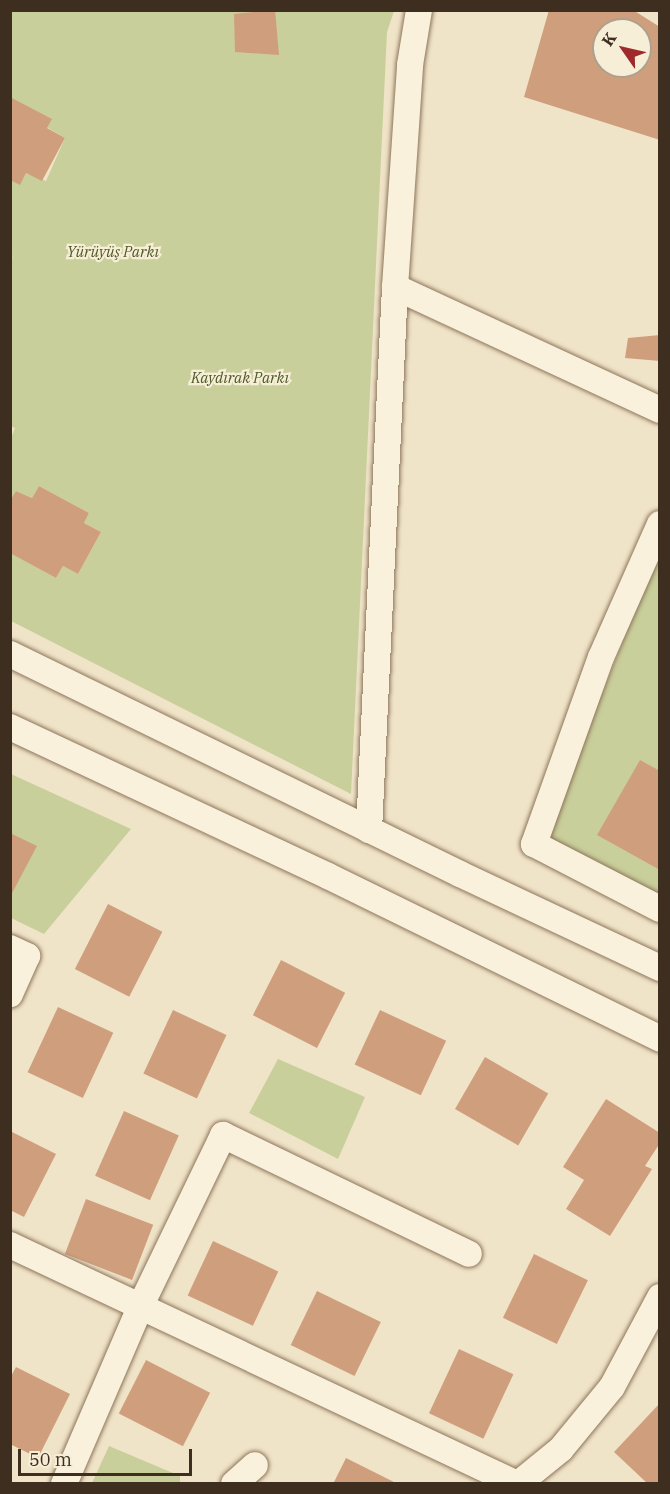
<!DOCTYPE html>
<html>
<head>
<meta charset="utf-8">
<style>
	body { margin:0 }
	#map { position:relative; width:670px; height:1494px; overflow:hidden; background:#f0e4c8; font-family:"IBM Plex Serif",serif }
	div>[style] { position:absolute }
	.green>* { inset:0; background:#c9cf9b }
	.building>* { inset:0; background:#cf9f7d; transform-origin:0 0 }
	.roads { filter:drop-shadow(0 0 2px #8d765c) drop-shadow(0 0 2px #8d765c) }
	.minor>* { height:26px; margin:-13px; padding:0 13px; transform-origin:13px; border-radius:13px; background:#faf1dc }
	span { translate:-50% -50%; white-space:nowrap; text-align:center; line-height:1.15; -webkit-text-stroke:4.5px #f7eed8; paint-order:stroke }
	.park-label { font-size:15px; color:#4d5a26; font-style:italic }
	.frame { position:absolute; inset:0; border:12px solid #3d2e20; pointer-events:none }
	.north { position:absolute; left:592px; top:18px; width:60px; height:60px; box-sizing:border-box; background:#f7eed8; border:2px solid #ada18e; border-radius:50%; rotate:304deg; font-size:16px; font-weight:700; line-height:24px; text-align:center; color:#3d2e20 }
	.north::after { content:''; display:block; margin:auto; width:21px; height:27px; background:#9e2a2b; clip-path:polygon(50% 0,100% 100%,50% 72%,0 100%) }
	.scale { position:absolute; left:18px; top:1449px; width:174px; height:27px; box-sizing:border-box; border:3px solid #3d2e20; border-top:0; padding-left:8px; font-size:18px; line-height:21px; white-space:nowrap; color:#3d2e20; -webkit-text-stroke:4px #f7eed8; paint-order:stroke }
</style>
</head>
<body>
<div id="map">
	<div class="green">
		<div style="clip-path:polygon(10px 11px,394px 11px,387px 32px,351px 794px,11px 621px,11px 553px,56px 578px,63px 566px,78px 574px,101px 532px,84px 523px,89px 513px,39px 486px,32px 498px,16px 491px,11px 501px,11px 438px,15px 428px,10px 426px,10px 263px,15px 253px,11px 260px,11px 180px,20px 184px,26px 173px,46px 181px,65px 138px,11px 106px)"></div>
		<div style="clip-path:polygon(659px 550px,659px 907px,541px 848px)"></div>
		<div style="clip-path:polygon(11px 774px,131px 829px,44px 934px,11px 918px)"></div>
		<div style="clip-path:polygon(278px 1059px,365px 1097px,338px 1159px,249px 1113px)"></div>
		<div style="clip-path:polygon(109px 1446px,180px 1476px,180px 1483px,92px 1483px)"></div>
	</div>
	<div class="building">
		<div style="clip-path:polygon(275px 10px,279px 55px,235px 52px,234px 14px)"></div>
		<div style="clip-path:polygon(evenodd,549px 10px,633px 10px,660px 27px,660px 140px,524px 97px,549px 10px,604px 30px,640px 30px,640px 66px,604px 66px,604px 30px)"></div>
		<div style="clip-path:polygon(10px 97px,52px 119px,47px 128px,65px 138px,42px 181px,26px 173px,20px 185px,10px 180px)"></div>
		<div style="clip-path:polygon(660px 335px,660px 361px,625px 358px,628px 338px)"></div>
		<div style="clip-path:polygon(39px 486px,89px 513px,84px 523px,101px 532px,78px 574px,63px 566px,56px 578px,10px 553px,10px 501px,16px 491px,32px 498px)"></div>
		<div style="clip-path:polygon(640px 760px,660px 771px,660px 870px,597px 835px)"></div>
		<div style="clip-path:polygon(10px 833px,37px 846px,10px 897px)"></div>
		<div style="left:108px;top:904px;width:61px;height:73px;rotate:27deg"></div>
		<div style="left:281px;top:960px;width:72px;height:62px;rotate:27deg"></div>
		<div style="left:58px;top:1007px;width:61px;height:72px;rotate:25deg"></div>
		<div style="left:173px;top:1010px;width:59px;height:70px;rotate:25deg"></div>
		<div style="left:380px;top:1010px;width:73px;height:60px;rotate:25deg"></div>
		<div style="left:485px;top:1057px;width:73px;height:60px;rotate:30deg"></div>
		<div style="clip-path:polygon(606px 1099px,660px 1133px,660px 1143px,645px 1166px,652px 1169px,610px 1236px,566px 1209px,584px 1180px,563px 1167px)"></div>
		<div style="left:124px;top:1111px;width:60px;height:71px;rotate:24deg"></div>
		<div style="clip-path:polygon(10px 1131px,56px 1154px,24px 1217px,10px 1210px)"></div>
		<div style="left:86px;top:1199px;width:72px;height:59px;rotate:21deg"></div>
		<div style="left:213px;top:1241px;width:72px;height:60px;rotate:25deg"></div>
		<div style="left:534px;top:1254px;width:60px;height:71px;rotate:26deg"></div>
		<div style="left:317px;top:1291px;width:71px;height:60px;rotate:26deg"></div>
		<div style="left:459px;top:1349px;width:60px;height:71px;rotate:25deg"></div>
		<div style="left:146px;top:1360px;width:72px;height:60px;rotate:27deg"></div>
		<div style="clip-path:polygon(16px 1367px,70px 1394px,38px 1458px,10px 1444px,10px 1378px)"></div>
		<div style="clip-path:polygon(660px 1403px,660px 1484px,648px 1484px,614px 1452px)"></div>
		<div style="clip-path:polygon(346px 1458px,398px 1484px,333px 1484px)"></div>
	</div>
	<div class="roads">
		<div class="minor">
			<div style="left:395px;top:287px;width:292px;rotate:24.9deg"></div>
			<div style="left:660px;top:524px;width:145px;rotate:113.9deg"></div>
			<div style="left:601px;top:657px;width:199px;rotate:109.7deg"></div>
			<div style="left:534px;top:844px;width:142px;rotate:27.3deg"></div>
			<div style="left:10px;top:654px;width:501px;rotate:26.05deg"></div>
			<div style="left:460px;top:874px;width:221px;rotate:25.2deg"></div>
			<div style="left:10px;top:727px;width:351px;rotate:25.1deg"></div>
			<div style="left:328px;top:876px;width:370px;rotate:26.1deg"></div>
			<div style="left:369px;top:830px;width:544px;rotate:-87.26deg"></div>
			<div style="left:395px;top:287px;width:223px;rotate:-86.1deg"></div>
			<div style="left:410px;top:65px;width:56px;rotate:-80.7deg"></div>
			<div style="left:10px;top:948px;width:19px;rotate:25deg"></div>
			<div style="left:27px;top:956px;width:42px;rotate:114.1deg"></div>
			<div style="left:10px;top:1245px;width:561px;rotate:25.24deg"></div>
			<div style="left:64px;top:1484px;width:195px;rotate:-66.7deg"></div>
			<div style="left:141px;top:1305px;width:189px;rotate:-64.2deg"></div>
			<div style="left:223px;top:1135px;width:273px;rotate:25.8deg"></div>
			<div style="left:234px;top:1484px;width:28px;rotate:-42deg"></div>
			<div style="left:518px;top:1484px;width:55px;rotate:-39.1deg"></div>
			<div style="left:561px;top:1449px;width:80px;rotate:-50.6deg"></div>
			<div style="left:612px;top:1387px;width:102px;rotate:-61.9deg"></div>
		</div>
	</div>
	<div class="park-label">
		<span style="left:113px;top:252px">Yürüyüş Parkı</span>
		<span style="left:240px;top:378px">Kaydırak Parkı</span>
	</div>
	<div class="frame"></div>
	<div class="north">K</div>
	<div class="scale">50 m</div>
</div>
</body>
</html>
